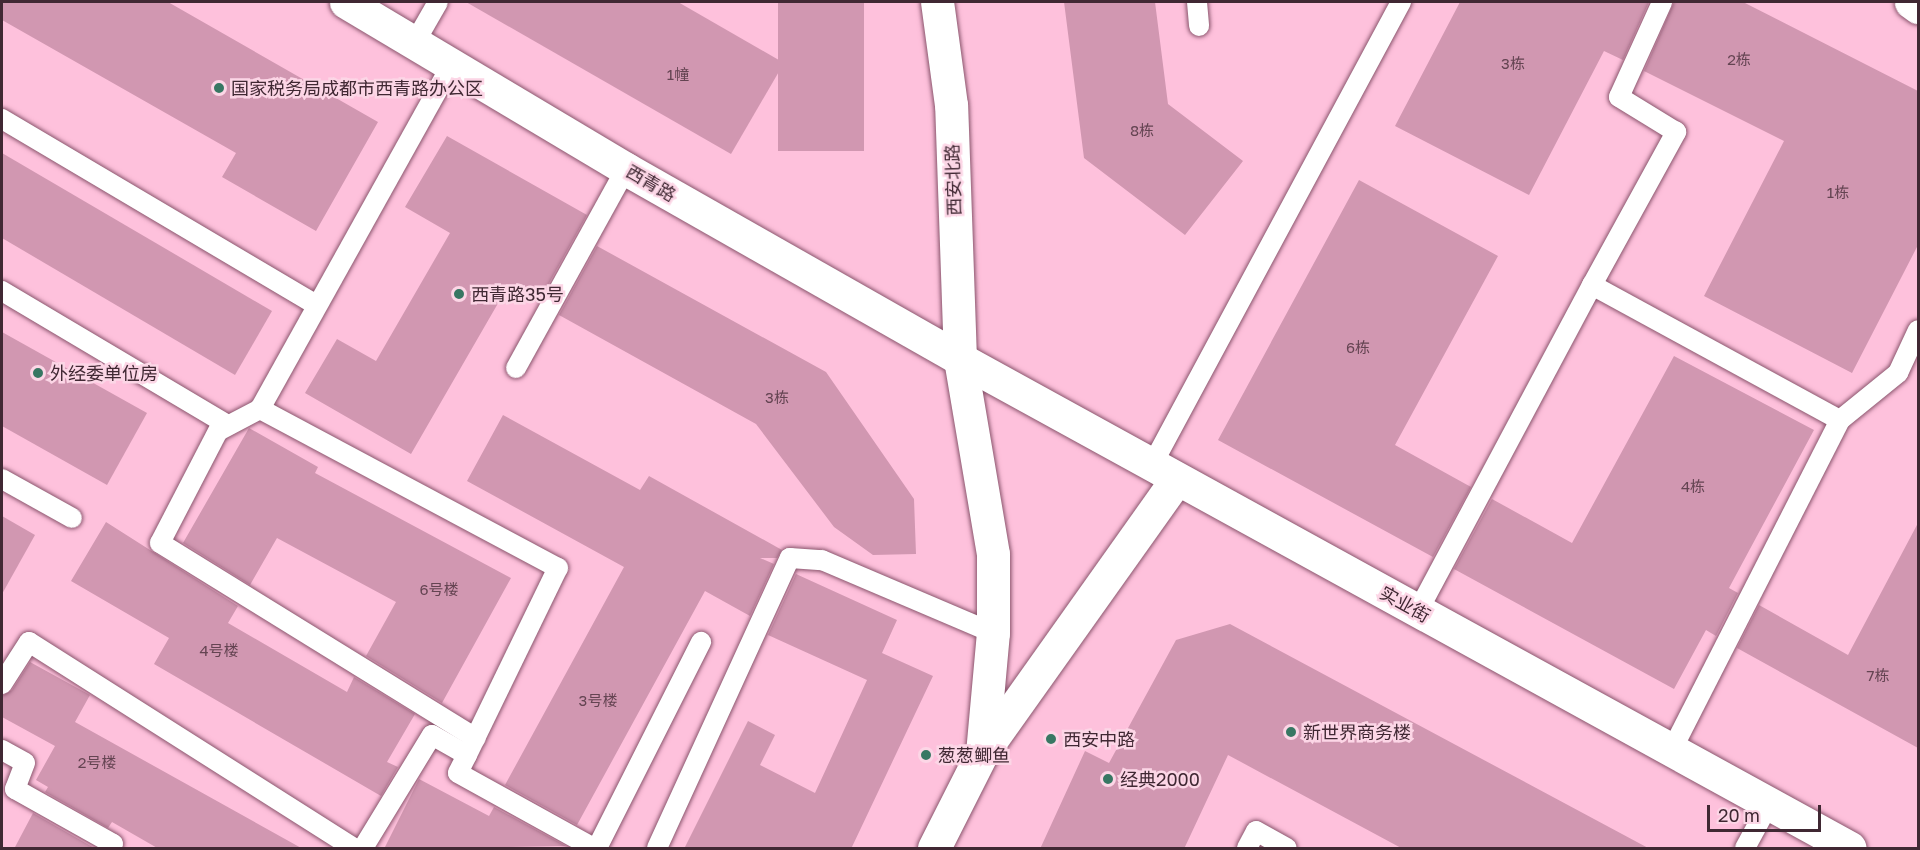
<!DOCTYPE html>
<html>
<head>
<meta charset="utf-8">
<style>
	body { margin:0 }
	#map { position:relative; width:1920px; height:850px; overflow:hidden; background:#fec1dc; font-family:"Golos Text","Noto Sans SC",sans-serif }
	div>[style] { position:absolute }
	.building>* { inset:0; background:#d197b1; transform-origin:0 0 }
	.roads { filter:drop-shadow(0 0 2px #8a556d) drop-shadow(0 0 2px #8a556d) }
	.service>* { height:20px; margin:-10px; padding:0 10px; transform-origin:10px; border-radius:10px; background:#fff }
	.minor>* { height:33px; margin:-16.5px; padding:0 16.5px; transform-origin:16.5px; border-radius:16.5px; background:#fff }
	.tertiary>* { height:33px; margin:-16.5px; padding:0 16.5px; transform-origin:16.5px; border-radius:16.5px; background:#fff }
	.dots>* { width:16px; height:16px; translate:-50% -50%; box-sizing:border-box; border:3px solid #fcd6e6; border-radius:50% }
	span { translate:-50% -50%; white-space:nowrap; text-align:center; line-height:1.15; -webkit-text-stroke:5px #fcd6e6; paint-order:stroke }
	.number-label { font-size:15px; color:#644452 }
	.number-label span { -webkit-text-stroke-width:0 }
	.poi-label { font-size:18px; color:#402833 }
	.left { translate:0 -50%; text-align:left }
	.street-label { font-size:18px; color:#402833 }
	.frame { position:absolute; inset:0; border:3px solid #402833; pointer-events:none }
	.scale { position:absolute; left:1707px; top:805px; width:114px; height:27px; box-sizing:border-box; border:3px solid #402833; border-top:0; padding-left:8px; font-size:18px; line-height:21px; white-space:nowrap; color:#402833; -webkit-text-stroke:4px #fcd6e6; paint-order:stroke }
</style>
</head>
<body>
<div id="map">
	<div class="building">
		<div style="clip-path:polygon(2px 2px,168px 2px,378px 122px,316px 231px,222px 177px,236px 153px,2px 20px)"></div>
		<div style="clip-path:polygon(466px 2px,678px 2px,784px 63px,731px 154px)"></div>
		<div style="left:778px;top:2px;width:86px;height:149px"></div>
		<div style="clip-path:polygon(1064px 2px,1155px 2px,1168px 104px,1243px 161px,1185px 235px,1084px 158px)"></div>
		<div style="clip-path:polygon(1460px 2px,1649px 2px,1623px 60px,1604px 51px,1529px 195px,1395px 126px)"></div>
		<div style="clip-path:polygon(1674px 2px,1743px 2px,1918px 91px,1918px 245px,1852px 373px,1704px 296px,1784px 141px,1644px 71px)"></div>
		<div style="clip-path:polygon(447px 136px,587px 215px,538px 303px,508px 286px,411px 454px,305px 393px,337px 339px,376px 361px,450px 233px,405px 207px)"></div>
		<div style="clip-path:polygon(2px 153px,272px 311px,235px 375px,2px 238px)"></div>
		<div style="clip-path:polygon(1359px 180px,1498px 256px,1395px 445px,1471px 487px,1433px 557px,1218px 440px)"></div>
		<div style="clip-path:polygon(597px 246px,826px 372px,914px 499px,916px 554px,873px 555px,834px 527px,756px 424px,559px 315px)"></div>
		<div style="clip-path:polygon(2px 332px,147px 413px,107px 485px,2px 426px)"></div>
		<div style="clip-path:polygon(1674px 356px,1814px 430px,1729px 588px,1738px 593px,1716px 636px,1706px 630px,1674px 689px,1454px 569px,1492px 499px,1572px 543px)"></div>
		<div style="clip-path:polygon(503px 415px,640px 490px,649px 476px,782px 550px,777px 558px,760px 558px,774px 564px,750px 616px,705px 591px,577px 825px,505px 785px,624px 567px,467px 481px)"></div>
		<div style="clip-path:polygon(249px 428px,318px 467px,315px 473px,511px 578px,442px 703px,366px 656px,396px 602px,277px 538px,250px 585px,183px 543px)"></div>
		<div style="clip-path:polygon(2px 516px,35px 535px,2px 594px)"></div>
		<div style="clip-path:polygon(106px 522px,238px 606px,228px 623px,347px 692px,354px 677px,415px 714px,387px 762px,398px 767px,381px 796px,154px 664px,169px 638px,71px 581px)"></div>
		<div style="clip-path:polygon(1918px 523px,1918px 748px,1737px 648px,1759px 605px,1848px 655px)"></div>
		<div style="clip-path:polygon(796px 574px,897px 620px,882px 653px,933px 676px,851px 849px,684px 849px,748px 721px,775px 735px,760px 765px,815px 793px,867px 680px,768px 635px)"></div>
		<div style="clip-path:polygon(1230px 624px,1650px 849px,1403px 849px,1228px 755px,1184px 849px,1040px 849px,1085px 751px,1109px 763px,1176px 640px)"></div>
		<div style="clip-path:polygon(30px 662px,90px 695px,75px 722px,303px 849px,159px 849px,112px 822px,108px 828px,45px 792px,48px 787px,36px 780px,55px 746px,2px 717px,2px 696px,12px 690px)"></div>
		<div style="clip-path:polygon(419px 779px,489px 816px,494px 807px,566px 846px,384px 849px)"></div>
		<div style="clip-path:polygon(33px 813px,96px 849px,14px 849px)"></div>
	</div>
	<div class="roads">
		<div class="service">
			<div style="left:1197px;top:2px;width:24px;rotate:85deg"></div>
			<div style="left:415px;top:42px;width:46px;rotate:-60.1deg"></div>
			<div style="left:2px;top:119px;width:366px;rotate:30.6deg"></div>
			<div style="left:1592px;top:285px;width:175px;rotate:-61.2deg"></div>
			<div style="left:1676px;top:132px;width:67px;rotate:-148.4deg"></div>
			<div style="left:1619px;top:97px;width:104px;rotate:-65.6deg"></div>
			<div style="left:2px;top:291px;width:263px;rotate:30.7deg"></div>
			<div style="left:516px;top:368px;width:227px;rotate:-61.1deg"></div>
			<div style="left:260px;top:409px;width:47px;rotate:152.4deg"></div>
			<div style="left:218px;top:431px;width:126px;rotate:117.4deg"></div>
			<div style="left:160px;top:543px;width:371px;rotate:31.7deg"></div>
			<div style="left:1840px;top:420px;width:75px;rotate:-39deg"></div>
			<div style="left:1898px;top:373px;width:47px;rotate:-65.1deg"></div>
			<div style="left:1152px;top:465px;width:526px;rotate:-61.73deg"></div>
			<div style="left:2px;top:479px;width:80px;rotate:29.1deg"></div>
			<div style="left:1418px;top:611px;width:370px;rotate:-61.9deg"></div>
			<div style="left:1592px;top:285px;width:282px;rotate:28.6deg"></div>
			<div style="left:1840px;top:420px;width:370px;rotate:117deg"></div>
			<div style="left:2px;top:684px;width:50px;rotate:-57.3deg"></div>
			<div style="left:29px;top:642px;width:385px;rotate:32.4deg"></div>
			<div style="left:2px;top:750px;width:26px;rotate:29deg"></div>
			<div style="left:25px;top:763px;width:28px;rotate:111deg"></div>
			<div style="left:15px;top:789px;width:112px;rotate:29.3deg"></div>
			<div style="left:113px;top:844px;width:5px;rotate:127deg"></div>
			<div style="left:467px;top:755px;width:20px;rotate:117deg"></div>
			<div style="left:458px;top:773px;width:155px;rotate:28.9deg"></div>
			<div style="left:363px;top:848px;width:132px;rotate:-58.6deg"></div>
			<div style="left:432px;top:735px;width:40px;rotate:29.7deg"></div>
			<div style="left:467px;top:755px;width:208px;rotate:-64.1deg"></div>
			<div style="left:558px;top:568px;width:338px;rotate:-151.9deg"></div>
			<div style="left:260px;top:409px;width:395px;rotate:-60.9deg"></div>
			<div style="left:597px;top:848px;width:231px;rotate:-63.2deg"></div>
			<div style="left:657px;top:848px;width:319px;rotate:-65.4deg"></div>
			<div style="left:790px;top:558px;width:32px;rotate:4deg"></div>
			<div style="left:822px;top:560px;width:186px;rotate:23.1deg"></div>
			<div style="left:1247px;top:848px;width:19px;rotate:-62deg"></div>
			<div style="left:1256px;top:831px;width:35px;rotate:29deg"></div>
			<div style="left:1745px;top:848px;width:50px;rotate:-61.4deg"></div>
		</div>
		<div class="minor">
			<div style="left:1911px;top:2px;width:9px;rotate:36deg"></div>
			<div style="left:982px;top:753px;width:336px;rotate:-54.6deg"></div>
		</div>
		<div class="tertiary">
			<div style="left:346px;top:2px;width:326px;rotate:30.8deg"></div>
			<div style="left:626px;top:169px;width:384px;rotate:29.6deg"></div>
			<div style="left:960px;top:359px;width:1015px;rotate:28.79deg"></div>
			<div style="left:934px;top:848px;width:106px;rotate:-63.2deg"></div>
			<div style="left:982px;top:753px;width:121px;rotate:-84.8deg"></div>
			<div style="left:993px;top:633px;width:79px;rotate:-90deg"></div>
			<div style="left:993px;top:554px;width:198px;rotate:-99.6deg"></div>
			<div style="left:960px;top:359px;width:254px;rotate:-92deg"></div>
			<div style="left:951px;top:105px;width:104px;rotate:-97.7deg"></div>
		</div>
	</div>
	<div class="dots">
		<div style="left:219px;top:88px;background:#387763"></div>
		<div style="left:459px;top:294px;background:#387763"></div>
		<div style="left:38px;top:373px;background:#387763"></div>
		<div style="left:1291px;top:732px;background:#387763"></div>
		<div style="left:1051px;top:739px;background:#387763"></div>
		<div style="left:926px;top:755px;background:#387763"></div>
		<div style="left:1108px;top:779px;background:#387763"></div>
	</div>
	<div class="number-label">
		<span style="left:1739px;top:60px">2栋</span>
		<span style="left:1513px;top:64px">3栋</span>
		<span style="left:678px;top:75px">1幢</span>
		<span style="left:1142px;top:131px">8栋</span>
		<span style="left:1838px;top:193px">1栋</span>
		<span style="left:1358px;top:348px">6栋</span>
		<span style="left:777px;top:398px">3栋</span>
		<span style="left:1693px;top:487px">4栋</span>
		<span style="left:439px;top:590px">6号楼</span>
		<span style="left:219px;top:651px">4号楼</span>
		<span style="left:1878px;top:676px">7栋</span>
		<span style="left:598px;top:701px">3号楼</span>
		<span style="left:97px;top:763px">2号楼</span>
	</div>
	<div class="poi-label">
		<span class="left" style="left:231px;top:88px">国家税务局成都市西青路办公区</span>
		<span class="left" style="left:471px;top:294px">西青路35号</span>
		<span class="left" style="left:50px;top:373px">外经委单位房</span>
		<span class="left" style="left:1303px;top:732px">新世界商务楼</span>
		<span class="left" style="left:1063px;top:739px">西安中路</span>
		<span class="left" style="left:938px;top:755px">葱葱鲫鱼</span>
		<span class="left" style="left:1120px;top:779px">经典2000</span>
	</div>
	<div class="street-label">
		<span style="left:953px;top:180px;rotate:-92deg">西安北路</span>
		<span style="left:651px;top:183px;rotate:30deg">西青路</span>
		<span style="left:1405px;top:604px;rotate:29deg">实业街</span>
	</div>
	<div class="frame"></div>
	<div class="scale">20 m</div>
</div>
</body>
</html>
